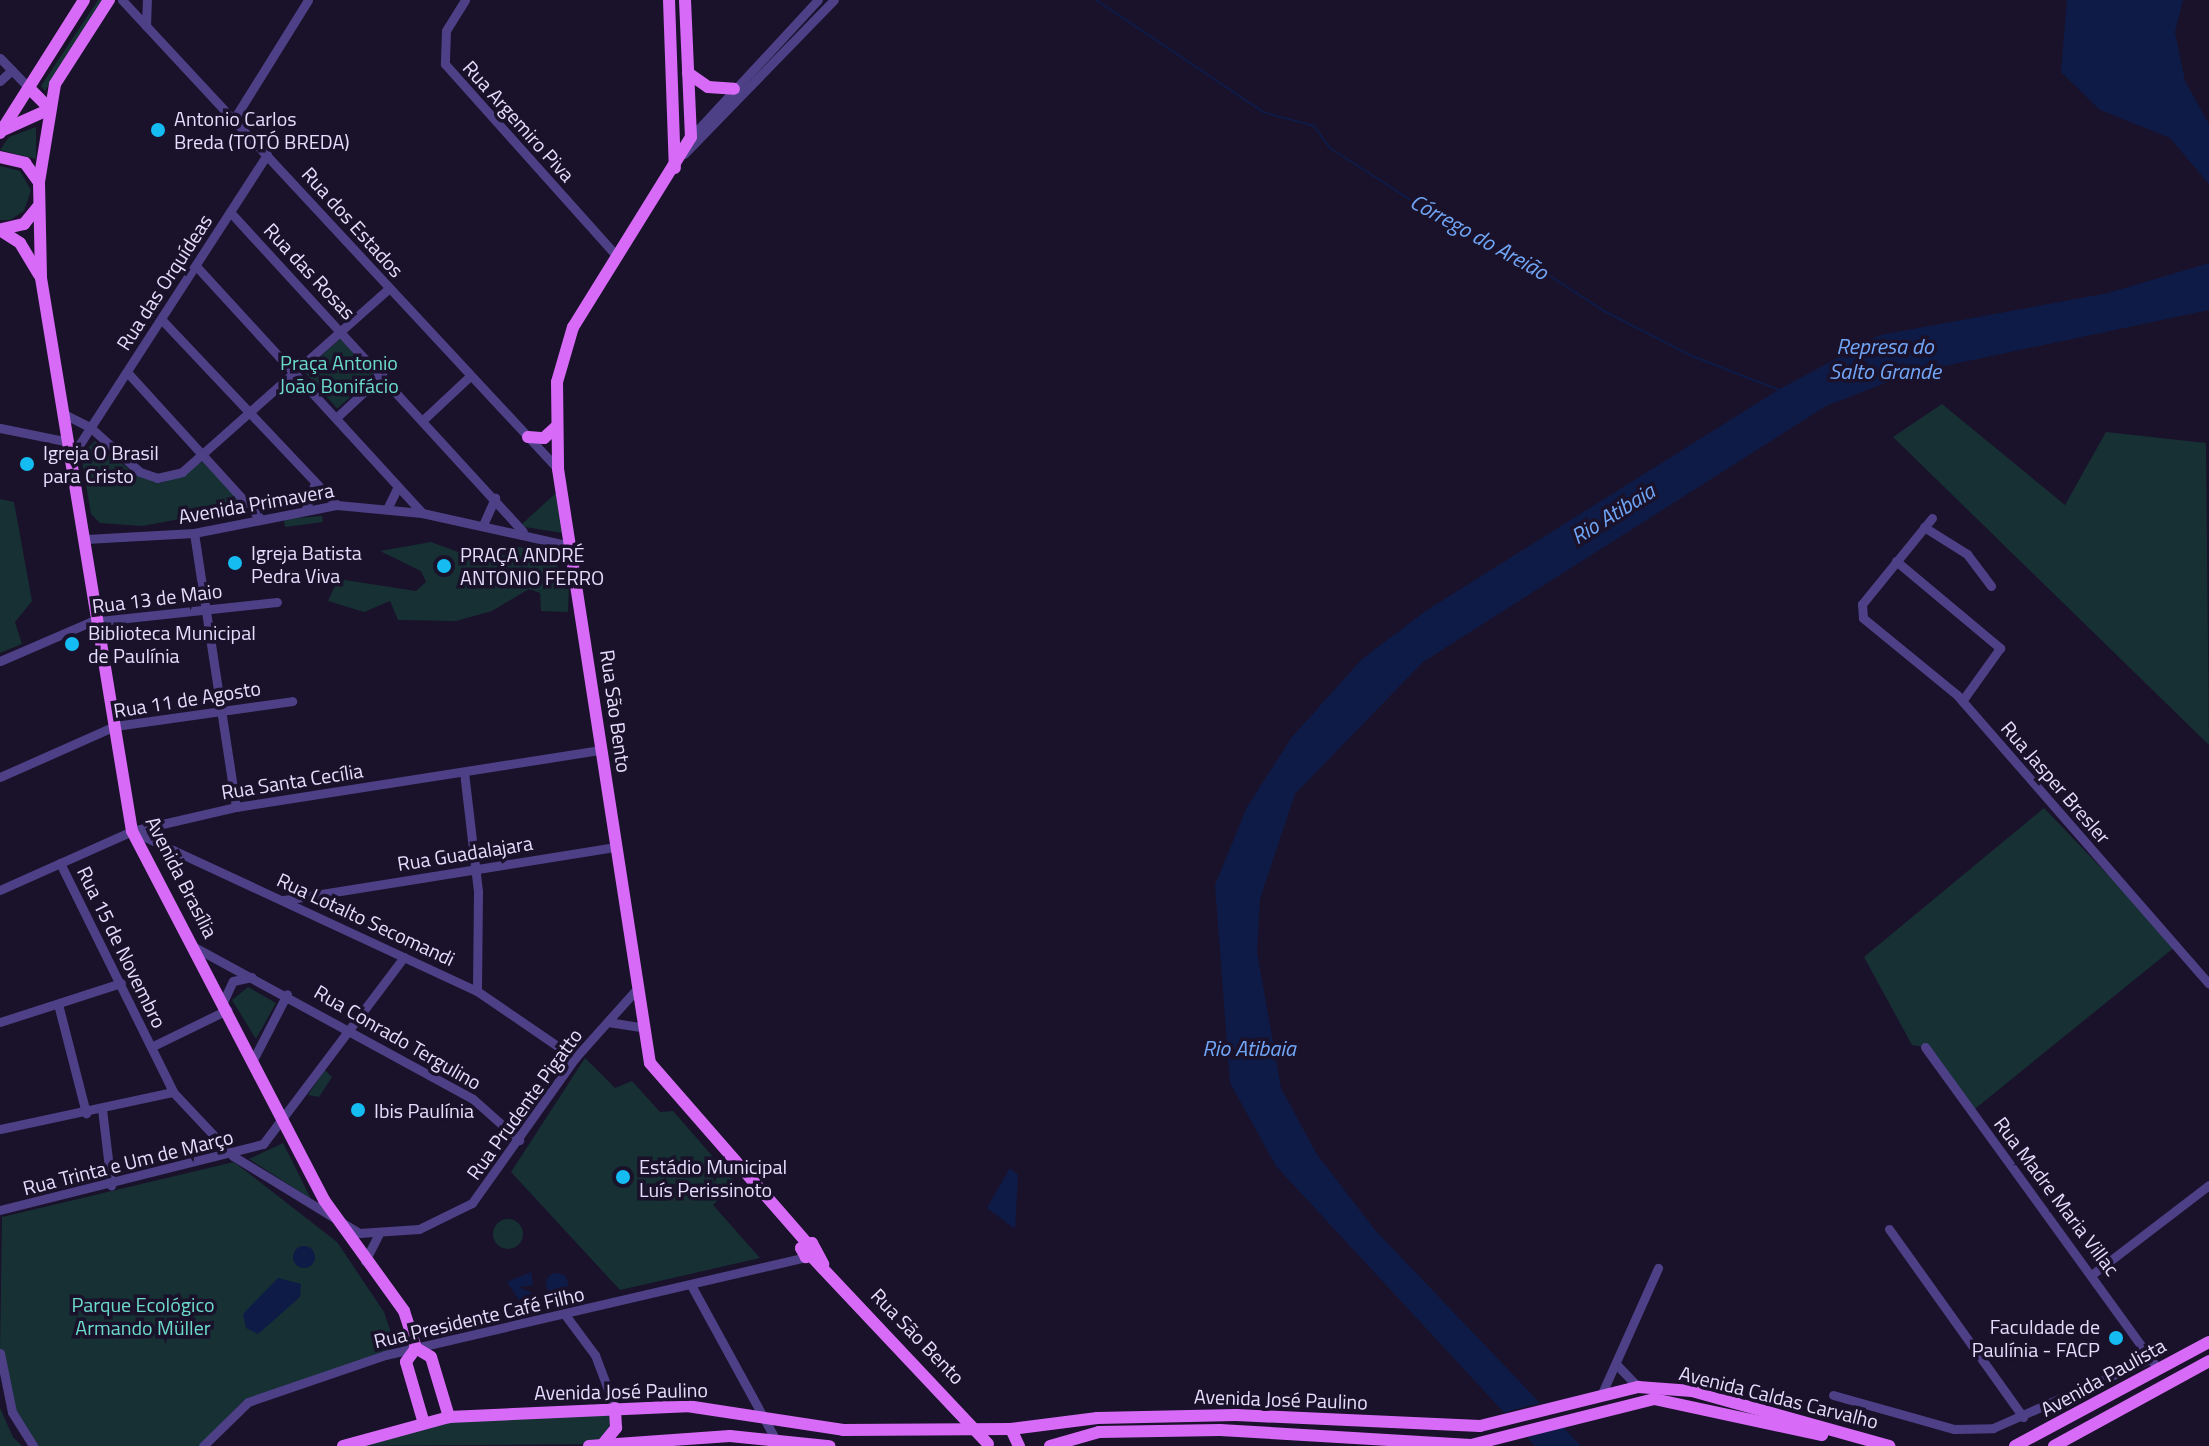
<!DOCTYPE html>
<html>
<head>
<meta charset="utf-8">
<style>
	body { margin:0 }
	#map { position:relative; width:2209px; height:1446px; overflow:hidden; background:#1a122a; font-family:"Titillium Web",sans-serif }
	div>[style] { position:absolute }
	.green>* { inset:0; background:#163034; transform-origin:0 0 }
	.round { border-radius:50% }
	.water>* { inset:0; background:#0e1b47 }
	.pier>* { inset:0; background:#1a122a }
	.stream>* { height:2px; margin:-1px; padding:0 1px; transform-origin:1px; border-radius:1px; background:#0e1b47 }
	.minor>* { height:9px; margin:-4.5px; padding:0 4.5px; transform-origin:4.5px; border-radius:4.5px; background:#4d4086 }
	.major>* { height:12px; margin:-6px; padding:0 6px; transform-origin:6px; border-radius:6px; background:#d76bf7 }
	.dots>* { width:22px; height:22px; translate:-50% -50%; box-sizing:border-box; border:4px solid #1a122a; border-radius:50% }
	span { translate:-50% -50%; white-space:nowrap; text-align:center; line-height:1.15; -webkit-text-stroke:7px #1a122a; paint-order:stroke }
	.poi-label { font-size:20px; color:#e5ddfd }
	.left { translate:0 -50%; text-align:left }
	.right { translate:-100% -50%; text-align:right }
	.street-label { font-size:20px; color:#e5ddfd }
	.park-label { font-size:20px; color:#6cdbcf }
	.water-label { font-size:22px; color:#71a6f7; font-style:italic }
</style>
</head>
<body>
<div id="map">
	<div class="green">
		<div style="clip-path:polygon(98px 0,103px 0,45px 91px,41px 86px)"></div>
		<div style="clip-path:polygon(36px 127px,36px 159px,0 150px,9px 137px)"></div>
		<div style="clip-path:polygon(0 166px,20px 171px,31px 190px,24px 211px,10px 220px,0 220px)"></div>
		<div style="left:341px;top:338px;width:50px;height:50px;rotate:48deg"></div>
		<div style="clip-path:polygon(1942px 404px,2065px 505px,2106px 432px,2206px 443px,2209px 745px,1893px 437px)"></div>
		<div style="clip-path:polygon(95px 441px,135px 474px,161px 483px,204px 461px,246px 507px,142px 526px,100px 523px,91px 514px,81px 455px)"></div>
		<div style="clip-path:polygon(557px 492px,563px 533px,525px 527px,522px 524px)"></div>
		<div style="clip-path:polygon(0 499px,14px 502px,32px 601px,15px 622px,22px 644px,0 653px)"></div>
		<div style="clip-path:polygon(322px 516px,323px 522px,285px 527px,284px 519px)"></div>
		<div style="clip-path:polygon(431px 542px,469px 556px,507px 555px,518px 547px,546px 552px,569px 581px,568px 612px,541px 611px,540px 593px,529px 589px,492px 611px,456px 621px,398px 620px,390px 601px,364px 612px,328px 601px,338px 579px,416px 591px,426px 582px,421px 571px,380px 551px)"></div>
		<div style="clip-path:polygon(2044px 808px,2176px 946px,1971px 1112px,1925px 1047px,1912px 1045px,1864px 957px)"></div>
		<div style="clip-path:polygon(248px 987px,276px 1003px,256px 1039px,232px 1000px)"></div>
		<div style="clip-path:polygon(585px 1058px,615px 1088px,632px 1081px,660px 1112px,673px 1111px,735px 1182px,713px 1205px,760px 1258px,620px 1290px,511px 1172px)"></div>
		<div style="clip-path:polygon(325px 1070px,332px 1077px,319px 1097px,308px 1095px)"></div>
		<div style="clip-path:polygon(283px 1143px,311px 1199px,249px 1159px)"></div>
		<div style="clip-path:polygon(234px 1162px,337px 1242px,384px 1312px,396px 1347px,248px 1402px,203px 1446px,33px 1446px,22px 1431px,0 1353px,2px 1217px)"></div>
		<div class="round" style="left:493px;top:1219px;width:30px;height:30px"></div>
		<div style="clip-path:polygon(0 1408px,13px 1437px,22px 1446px,0 1446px)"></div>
		<div style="clip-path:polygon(615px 1408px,603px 1444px,343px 1446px,423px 1420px)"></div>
	</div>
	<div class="water">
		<div style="clip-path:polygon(2067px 0,2183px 0,2175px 32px,2185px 81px,2209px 124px,2209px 184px,2170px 138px,2100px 110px,2061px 72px)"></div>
		<div style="clip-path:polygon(2209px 263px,2209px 310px,1911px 373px,1826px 406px,1423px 662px,1295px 794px,1260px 899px,1257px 952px,1281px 1088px,1316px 1153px,1375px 1230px,1581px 1446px,1535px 1446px,1276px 1166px,1230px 1083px,1215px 885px,1247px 807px,1292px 737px,1362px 659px,1427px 610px,1778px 390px,1880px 335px,2108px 293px)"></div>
		<div style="clip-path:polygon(1010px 1168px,1018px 1175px,1015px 1229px,987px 1208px)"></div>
		<div class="round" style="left:293px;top:1246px;width:22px;height:22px"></div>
		<div style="clip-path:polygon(531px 1272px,533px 1285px,518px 1287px,532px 1293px,519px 1300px,507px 1282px)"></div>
		<div class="round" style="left:546px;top:1273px;width:22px;height:22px"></div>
		<div style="clip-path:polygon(278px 1278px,301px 1284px,300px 1297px,258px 1334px,246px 1328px,243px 1314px)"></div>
	</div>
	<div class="pier">
		<div style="clip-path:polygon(1545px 1402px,1565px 1426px,1522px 1439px,1498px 1414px)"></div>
	</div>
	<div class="stream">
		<div style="left:1096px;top:0;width:201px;rotate:33.8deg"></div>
		<div style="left:1263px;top:112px;width:53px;rotate:15.4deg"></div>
		<div style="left:1314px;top:126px;width:27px;rotate:54deg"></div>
		<div style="left:1330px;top:148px;width:140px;rotate:32.8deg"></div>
		<div style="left:1448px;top:224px;width:73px;rotate:23.4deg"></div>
		<div style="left:1515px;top:253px;width:106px;rotate:33.1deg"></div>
		<div style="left:1604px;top:311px;width:99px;rotate:27.1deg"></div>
		<div style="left:1692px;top:356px;width:93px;rotate:21.3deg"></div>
	</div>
	<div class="minor">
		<div style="left:122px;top:0;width:640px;rotate:47.09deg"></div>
		<div style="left:465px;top:0;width:36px;rotate:122deg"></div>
		<div style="left:446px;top:31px;width:33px;rotate:92deg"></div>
		<div style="left:445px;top:64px;width:254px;rotate:48.2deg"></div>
		<div style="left:146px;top:26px;width:26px;rotate:-88deg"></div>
		<div style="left:0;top:58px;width:42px;rotate:46deg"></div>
		<div style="left:0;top:81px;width:16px;rotate:-43deg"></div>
		<div style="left:234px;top:119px;width:140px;rotate:-58.1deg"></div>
		<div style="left:690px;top:138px;width:188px;rotate:-47.2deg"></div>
		<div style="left:684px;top:154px;width:215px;rotate:-45.8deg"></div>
		<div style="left:231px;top:213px;width:432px;rotate:47.5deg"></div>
		<div style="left:196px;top:266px;width:335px;rotate:47.5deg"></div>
		<div style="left:162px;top:320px;width:255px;rotate:46.6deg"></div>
		<div style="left:127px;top:372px;width:197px;rotate:47.7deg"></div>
		<div style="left:64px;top:414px;width:30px;rotate:27deg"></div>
		<div style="left:337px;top:417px;width:62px;rotate:-43deg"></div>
		<div style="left:423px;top:420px;width:64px;rotate:-43.1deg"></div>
		<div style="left:0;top:428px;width:70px;rotate:11.5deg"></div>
		<div style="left:91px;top:428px;width:66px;rotate:41.9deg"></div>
		<div style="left:140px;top:472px;width:18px;rotate:19deg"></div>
		<div style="left:157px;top:478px;width:26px;rotate:-13deg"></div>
		<div style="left:182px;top:472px;width:277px;rotate:-41.6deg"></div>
		<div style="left:72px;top:456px;width:359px;rotate:-57.1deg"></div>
		<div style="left:306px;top:509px;width:28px;rotate:-71deg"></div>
		<div style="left:387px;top:509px;width:25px;rotate:-64deg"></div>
		<div style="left:1932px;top:518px;width:111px;rotate:129.1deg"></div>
		<div style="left:1862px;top:604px;width:14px;rotate:86deg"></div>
		<div style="left:1863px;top:618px;width:122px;rotate:39.3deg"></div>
		<div style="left:1957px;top:695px;width:383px;rotate:48.9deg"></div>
		<div style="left:483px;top:525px;width:30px;rotate:-66deg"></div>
		<div style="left:1924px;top:527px;width:51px;rotate:32.1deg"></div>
		<div style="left:1967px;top:554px;width:40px;rotate:53deg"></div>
		<div style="left:194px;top:533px;width:277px;rotate:81.3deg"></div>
		<div style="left:86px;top:539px;width:108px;rotate:-3.2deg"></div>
		<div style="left:194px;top:533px;width:146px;rotate:-11.1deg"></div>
		<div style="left:337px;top:505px;width:85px;rotate:5.4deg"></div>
		<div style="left:422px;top:513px;width:153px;rotate:12.5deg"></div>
		<div style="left:1896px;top:561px;width:136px;rotate:39.9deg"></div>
		<div style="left:2000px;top:648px;width:65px;rotate:125.6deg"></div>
		<div style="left:0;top:661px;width:98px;rotate:-23.4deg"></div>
		<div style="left:90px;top:622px;width:188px;rotate:-6.1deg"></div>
		<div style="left:464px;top:772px;width:121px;rotate:83.3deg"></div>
		<div style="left:478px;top:892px;width:99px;rotate:90.6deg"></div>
		<div style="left:0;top:777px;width:126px;rotate:-23.9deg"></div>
		<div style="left:115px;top:726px;width:179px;rotate:-8deg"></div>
		<div style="left:132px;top:831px;width:380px;rotate:24.9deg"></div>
		<div style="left:477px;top:991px;width:119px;rotate:34.4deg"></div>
		<div style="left:60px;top:863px;width:255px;rotate:63.7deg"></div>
		<div style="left:173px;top:1092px;width:88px;rotate:46.8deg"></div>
		<div style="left:233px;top:1156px;width:148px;rotate:31.4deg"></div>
		<div style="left:359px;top:1233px;width:60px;rotate:-3.8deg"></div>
		<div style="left:419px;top:1229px;width:59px;rotate:-26.1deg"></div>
		<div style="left:472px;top:1203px;width:178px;rotate:-54.6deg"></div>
		<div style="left:575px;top:1058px;width:90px;rotate:-48.2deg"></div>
		<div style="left:0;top:890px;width:145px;rotate:-24.1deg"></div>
		<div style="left:132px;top:831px;width:107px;rotate:-13deg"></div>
		<div style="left:236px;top:807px;width:369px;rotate:-8.9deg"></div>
		<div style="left:284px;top:900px;width:336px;rotate:-9.1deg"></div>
		<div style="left:196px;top:948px;width:315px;rotate:28.6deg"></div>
		<div style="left:473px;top:1099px;width:62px;rotate:41.7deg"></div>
		<div style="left:223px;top:1002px;width:23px;rotate:-65deg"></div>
		<div style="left:233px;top:981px;width:19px;rotate:-12deg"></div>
		<div style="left:58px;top:1004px;width:113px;rotate:75.6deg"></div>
		<div style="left:0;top:1022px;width:127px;rotate:-17.9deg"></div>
		<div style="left:608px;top:1022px;width:33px;rotate:9deg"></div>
		<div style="left:151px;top:1047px;width:85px;rotate:-26deg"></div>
		<div style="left:1925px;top:1047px;width:397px;rotate:54.1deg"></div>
		<div style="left:253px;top:1060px;width:74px;rotate:-62.7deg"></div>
		<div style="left:102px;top:1109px;width:77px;rotate:83.2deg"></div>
		<div style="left:0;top:1129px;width:177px;rotate:-12.1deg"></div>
		<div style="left:0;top:1210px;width:271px;rotate:-14.1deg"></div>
		<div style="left:263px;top:1144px;width:234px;rotate:-53deg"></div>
		<div style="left:1889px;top:1229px;width:231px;rotate:54.5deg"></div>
		<div style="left:365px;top:1261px;width:29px;rotate:-63deg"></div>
		<div style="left:2094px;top:1273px;width:145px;rotate:-37.4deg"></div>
		<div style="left:691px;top:1285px;width:183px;rotate:61.3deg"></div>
		<div style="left:566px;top:1316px;width:49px;rotate:53.4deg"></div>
		<div style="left:595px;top:1355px;width:57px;rotate:69.3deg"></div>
		<div style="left:0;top:1353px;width:60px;rotate:78.5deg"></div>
		<div style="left:12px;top:1412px;width:40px;rotate:58deg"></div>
		<div style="left:1616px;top:1364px;width:32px;rotate:46deg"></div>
		<div style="left:1603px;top:1391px;width:135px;rotate:-65.9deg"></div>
		<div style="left:1833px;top:1395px;width:126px;rotate:15.7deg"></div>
		<div style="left:1954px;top:1429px;width:39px;rotate:-1deg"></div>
		<div style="left:1993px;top:1428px;width:174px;rotate:-23.8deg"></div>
		<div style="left:203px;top:1446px;width:63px;rotate:-44.4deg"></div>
		<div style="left:248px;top:1402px;width:145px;rotate:-18.9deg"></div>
		<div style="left:385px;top:1355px;width:432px;rotate:-13.1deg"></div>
	</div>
	<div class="major">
		<div style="left:669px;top:0;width:168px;rotate:88deg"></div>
		<div style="left:685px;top:0;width:137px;rotate:87.5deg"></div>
		<div style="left:691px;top:137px;width:224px;rotate:121.8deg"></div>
		<div style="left:573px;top:327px;width:57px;rotate:106.2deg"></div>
		<div style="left:557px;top:382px;width:87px;rotate:89.3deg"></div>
		<div style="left:558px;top:469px;width:601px;rotate:81.2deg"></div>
		<div style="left:650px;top:1063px;width:237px;rotate:48.9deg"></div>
		<div style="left:688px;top:73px;width:24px;rotate:35deg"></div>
		<div style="left:708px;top:87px;width:26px;rotate:4deg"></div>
		<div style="left:1px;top:131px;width:54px;rotate:-24.2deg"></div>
		<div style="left:50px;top:109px;width:30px;rotate:-135deg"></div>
		<div style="left:0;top:133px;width:157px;rotate:-57.7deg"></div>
		<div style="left:0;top:157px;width:26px;rotate:13deg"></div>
		<div style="left:25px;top:163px;width:24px;rotate:54deg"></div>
		<div style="left:39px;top:182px;width:96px;rotate:88.8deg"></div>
		<div style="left:41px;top:278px;width:560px;rotate:80.66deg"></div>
		<div style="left:132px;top:831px;width:416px;rotate:62.5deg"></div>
		<div style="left:324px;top:1200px;width:137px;rotate:54.2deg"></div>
		<div style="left:404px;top:1311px;width:39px;rotate:72deg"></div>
		<div style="left:416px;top:1348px;width:17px;rotate:31deg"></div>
		<div style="left:431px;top:1357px;width:63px;rotate:73.3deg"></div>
		<div style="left:39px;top:182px;width:99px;rotate:-80.7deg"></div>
		<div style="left:55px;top:84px;width:100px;rotate:-57.3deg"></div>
		<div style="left:2px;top:229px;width:23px;rotate:-13deg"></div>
		<div style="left:24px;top:224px;width:22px;rotate:-51deg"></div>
		<div style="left:0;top:230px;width:24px;rotate:33deg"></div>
		<div style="left:20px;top:243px;width:37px;rotate:59deg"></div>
		<div style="left:528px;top:437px;width:16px;rotate:4deg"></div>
		<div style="left:544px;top:438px;width:16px;rotate:-43deg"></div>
		<div style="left:816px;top:1251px;width:12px;rotate:149deg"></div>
		<div style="left:806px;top:1257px;width:10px;rotate:-119deg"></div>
		<div style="left:801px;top:1248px;width:12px;rotate:-24deg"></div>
		<div style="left:812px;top:1243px;width:24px;rotate:62deg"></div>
		<div style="left:811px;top:1256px;width:258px;rotate:46.7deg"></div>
		<div style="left:416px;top:1348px;width:17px;rotate:126deg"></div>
		<div style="left:406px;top:1362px;width:60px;rotate:73.7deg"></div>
		<div style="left:1011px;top:1429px;width:87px;rotate:-7.3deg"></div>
		<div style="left:1097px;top:1418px;width:139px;rotate:-1.2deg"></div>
		<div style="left:1236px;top:1415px;width:244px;rotate:2.6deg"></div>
		<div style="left:1480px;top:1426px;width:163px;rotate:-13.9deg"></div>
		<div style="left:1638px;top:1387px;width:54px;rotate:4.2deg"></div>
		<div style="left:1692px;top:1391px;width:205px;rotate:15.6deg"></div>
		<div style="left:603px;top:1444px;width:21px;rotate:-51deg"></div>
		<div style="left:616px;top:1428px;width:20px;rotate:-93deg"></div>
		<div style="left:343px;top:1446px;width:110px;rotate:-15.3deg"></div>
		<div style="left:449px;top:1417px;width:238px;rotate:-2.6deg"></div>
		<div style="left:687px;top:1406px;width:158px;rotate:8.7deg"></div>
		<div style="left:843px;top:1430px;width:168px;rotate:-0.3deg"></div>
		<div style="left:1011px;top:1429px;width:19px;rotate:65deg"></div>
		<div style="left:589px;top:1446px;width:141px;rotate:-4.1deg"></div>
		<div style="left:730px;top:1436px;width:100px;rotate:5.8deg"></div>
		<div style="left:1050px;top:1446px;width:51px;rotate:-15.9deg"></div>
		<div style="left:1099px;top:1432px;width:121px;rotate:-0.9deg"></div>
		<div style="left:1220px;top:1430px;width:251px;rotate:3.4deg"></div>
		<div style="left:1471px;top:1445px;width:189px;rotate:-14.1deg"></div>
		<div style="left:1654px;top:1399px;width:172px;rotate:12.1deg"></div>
		<div style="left:2015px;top:1446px;width:220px;rotate:-28.2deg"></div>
		<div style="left:2054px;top:1446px;width:177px;rotate:-28.7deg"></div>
	</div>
	<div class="dots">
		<div style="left:158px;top:130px;background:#15bcf2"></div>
		<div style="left:27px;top:464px;background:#15bcf2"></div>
		<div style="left:235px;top:563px;background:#15bcf2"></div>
		<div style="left:444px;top:566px;background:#15bcf2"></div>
		<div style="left:72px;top:644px;background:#15bcf2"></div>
		<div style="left:358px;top:1110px;background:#15bcf2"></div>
		<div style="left:623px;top:1177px;background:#15bcf2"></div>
		<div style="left:2116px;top:1338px;background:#15bcf2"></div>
	</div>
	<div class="poi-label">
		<span class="left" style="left:174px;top:130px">Antonio Carlos<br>Breda (TOTÓ BREDA)</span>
		<span class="left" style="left:43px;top:464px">Igreja O Brasil<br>para Cristo</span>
		<span class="left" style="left:251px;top:564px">Igreja Batista<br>Pedra Viva</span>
		<span class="left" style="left:460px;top:566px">PRAÇA ANDRÉ<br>ANTONIO FERRO</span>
		<span class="left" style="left:88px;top:644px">Biblioteca Municipal<br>de Paulínia</span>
		<span class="left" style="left:374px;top:1110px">Ibis Paulínia</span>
		<span class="left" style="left:639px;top:1178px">Estádio Municipal<br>Luís Perissinoto</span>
		<span class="right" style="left:2100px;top:1338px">Faculdade de<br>Paulínia - FACP</span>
	</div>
	<div class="street-label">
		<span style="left:519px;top:121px;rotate:48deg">Rua Argemiro Piva</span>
		<span style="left:353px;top:222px;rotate:48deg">Rua dos Estados</span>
		<span style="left:310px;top:271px;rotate:47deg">Rua das Rosas</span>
		<span style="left:164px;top:282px;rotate:-57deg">Rua das Orquídeas</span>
		<span style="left:256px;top:503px;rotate:-10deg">Avenida Primavera</span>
		<span style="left:157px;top:598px;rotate:-7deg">Rua 13 de Maio</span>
		<span style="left:187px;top:699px;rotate:-9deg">Rua 11 de Agosto</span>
		<span style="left:616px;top:711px;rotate:82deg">Rua São Bento</span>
		<span style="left:292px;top:781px;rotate:-9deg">Rua Santa Cecília</span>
		<span style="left:2056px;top:782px;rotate:49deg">Rua Jasper Bresler</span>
		<span style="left:465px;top:853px;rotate:-9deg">Rua Guadalajara</span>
		<span style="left:182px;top:877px;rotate:63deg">Avenida Brasília</span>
		<span style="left:366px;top:919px;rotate:25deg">Rua Lotalto Secomandi</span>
		<span style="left:122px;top:947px;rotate:64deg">Rua 15 de Novembro</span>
		<span style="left:398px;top:1037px;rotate:30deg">Rua Conrado Tergulino</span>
		<span style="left:524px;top:1104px;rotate:-54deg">Rua Prudente Pigatto</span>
		<span style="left:128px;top:1162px;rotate:-14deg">Rua Trinta e Um de Março</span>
		<span style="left:2057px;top:1196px;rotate:53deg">Rua Madre Maria Villac</span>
		<span style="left:479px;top:1317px;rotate:-13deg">Rua Presidente Café Filho</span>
		<span style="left:918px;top:1336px;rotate:46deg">Rua São Bento</span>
		<span style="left:2103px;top:1377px;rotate:-29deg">Avenida Paulista</span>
		<span style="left:621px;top:1391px;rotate:-1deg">Avenida José Paulino</span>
		<span style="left:1779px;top:1397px;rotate:14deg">Avenida Caldas Carvalho</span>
		<span style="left:1281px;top:1399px;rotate:2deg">Avenida José Paulino</span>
	</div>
	<div class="park-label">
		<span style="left:339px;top:374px">Praça Antonio<br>João Bonifácio</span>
		<span style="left:143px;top:1316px">Parque Ecológico<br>Armando Müller</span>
	</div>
	<div class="water-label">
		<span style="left:1479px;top:237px;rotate:29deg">Córrego do Areião</span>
		<span style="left:1885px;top:359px">Represa do<br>Salto Grande</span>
		<span style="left:1613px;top:514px;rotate:-32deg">Rio Atibaia</span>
		<span style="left:1249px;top:1049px">Rio Atibaia</span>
	</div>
</div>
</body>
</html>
